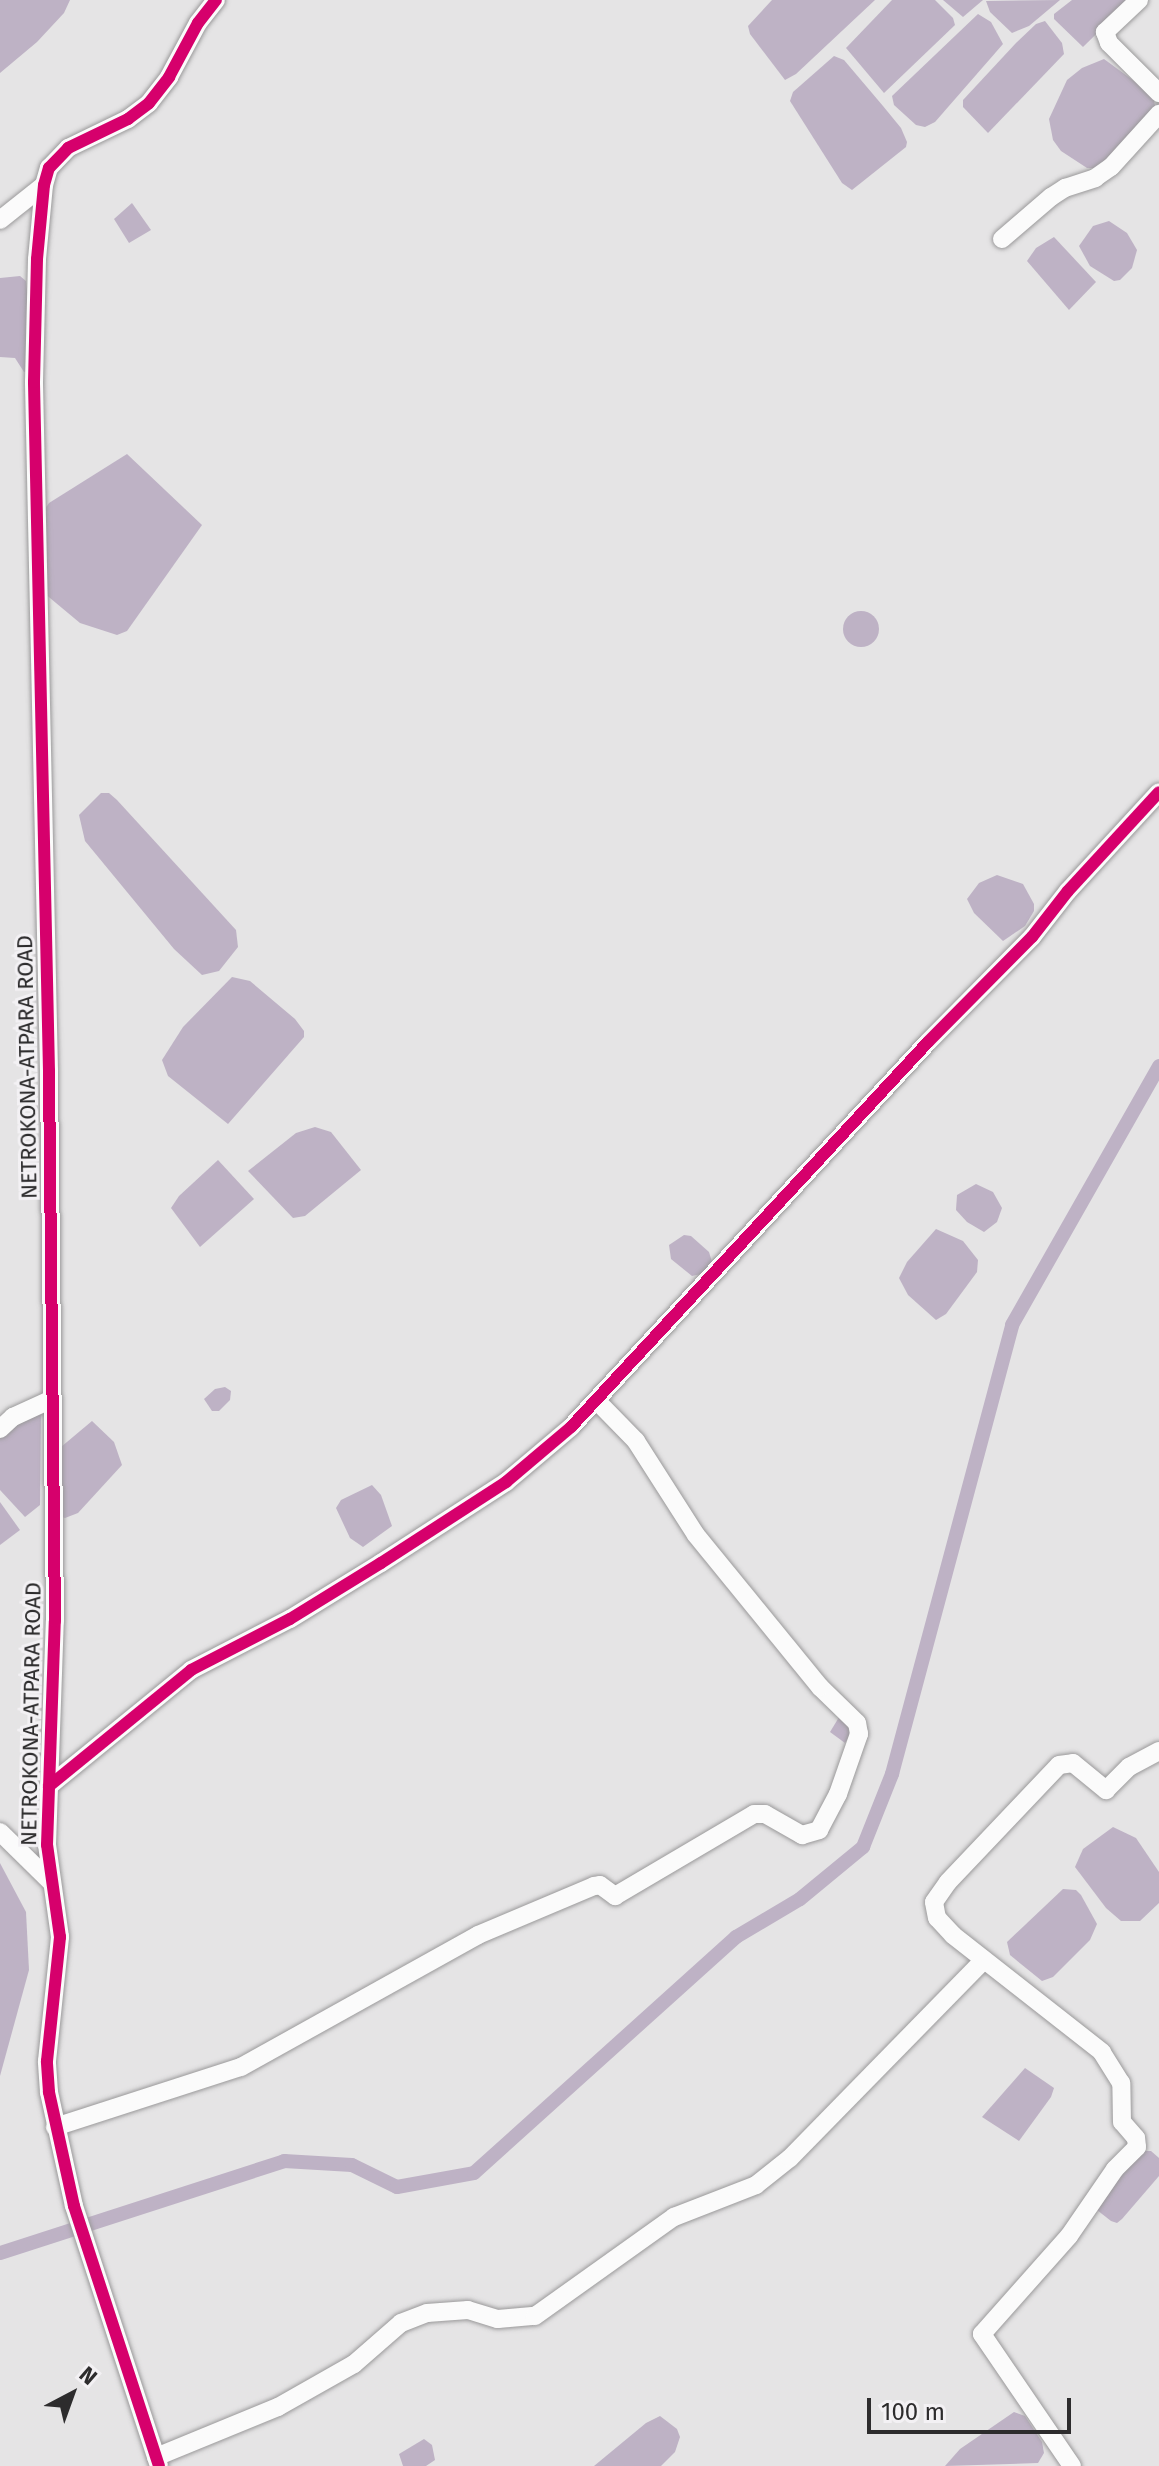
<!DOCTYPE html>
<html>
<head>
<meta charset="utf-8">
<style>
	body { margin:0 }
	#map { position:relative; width:1159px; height:2466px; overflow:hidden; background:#e5e4e5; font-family:"Fira Sans",sans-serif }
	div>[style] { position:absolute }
	.water>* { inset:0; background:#beb2c5 }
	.round { border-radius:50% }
	.canal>* { height:14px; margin:-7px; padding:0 7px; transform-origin:7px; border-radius:7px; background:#beb2c5 }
	.roads { filter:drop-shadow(0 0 2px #9a999a) drop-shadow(0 0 2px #9a999a) }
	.minor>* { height:18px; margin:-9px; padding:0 9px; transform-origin:9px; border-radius:9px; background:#fbfbfb }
	.cycleway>* { height:12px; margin:-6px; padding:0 6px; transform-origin:6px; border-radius:6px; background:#d6006c }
	span { translate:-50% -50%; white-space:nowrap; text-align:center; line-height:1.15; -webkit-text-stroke:6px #f3f1f4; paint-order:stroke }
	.street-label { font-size:22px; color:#2d2c2d }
	.north { position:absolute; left:32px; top:2354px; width:80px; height:80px; -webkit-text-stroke:6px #f3f1f4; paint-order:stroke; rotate:41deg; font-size:22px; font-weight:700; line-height:32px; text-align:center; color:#2d2c2d }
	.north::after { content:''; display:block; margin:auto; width:28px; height:36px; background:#2d2c2d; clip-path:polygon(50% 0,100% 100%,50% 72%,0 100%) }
	.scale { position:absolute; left:867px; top:2398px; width:204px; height:36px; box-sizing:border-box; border:4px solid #2d2c2d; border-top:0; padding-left:10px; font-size:24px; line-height:28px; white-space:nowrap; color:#2d2c2d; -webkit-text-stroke:6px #f3f1f4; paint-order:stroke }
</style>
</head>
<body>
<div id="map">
	<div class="water">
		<div style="clip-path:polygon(0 0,70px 0,64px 13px,37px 42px,0 73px)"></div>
		<div style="clip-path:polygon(772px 0,875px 0,796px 74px,785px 80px,750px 34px,748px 26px)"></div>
		<div style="clip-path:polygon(892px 0,935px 0,953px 18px,955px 25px,884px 93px,846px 48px)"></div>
		<div style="clip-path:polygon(943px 0,983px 0,963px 17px)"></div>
		<div style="clip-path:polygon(1060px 0,1029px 26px,1012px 33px,990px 12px,986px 1px)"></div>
		<div style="clip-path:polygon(1072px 0,1131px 0,1083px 47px,1054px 19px,1054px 14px)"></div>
		<div style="clip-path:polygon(978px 14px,991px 22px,1003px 44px,935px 122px,925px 127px,916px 125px,894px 105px,892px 96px)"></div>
		<div style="clip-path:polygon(1045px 21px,1062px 43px,1064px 54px,988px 133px,963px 107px,963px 100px,1016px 43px,1036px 24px)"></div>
		<div style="clip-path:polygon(834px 56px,844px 60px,883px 106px,901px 128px,907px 142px,906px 147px,852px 190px,842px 183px,790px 101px,793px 92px)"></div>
		<div style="clip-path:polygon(1104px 59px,1153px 95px,1155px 106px,1098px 168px,1087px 168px,1061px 151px,1053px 140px,1049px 119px,1067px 80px,1082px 68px)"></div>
		<div style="clip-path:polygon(132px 203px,151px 230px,129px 243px,114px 219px)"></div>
		<div style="clip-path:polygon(1109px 221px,1127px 233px,1137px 250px,1132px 268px,1120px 280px,1114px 281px,1090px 266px,1079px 246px,1093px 226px)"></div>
		<div style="clip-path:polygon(1054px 237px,1096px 282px,1069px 310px,1027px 261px,1036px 248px)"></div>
		<div style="clip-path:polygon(20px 276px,26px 281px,29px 310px,27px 371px,24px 372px,15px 358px,0 357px,0 278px)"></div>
		<div style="clip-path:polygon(127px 454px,202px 525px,127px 631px,117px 635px,80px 623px,44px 593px,42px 513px,49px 503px)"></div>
		<div class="round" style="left:843px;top:611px;width:36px;height:36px"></div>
		<div style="clip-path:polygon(101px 793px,109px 793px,117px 800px,236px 930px,238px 947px,219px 971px,202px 975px,174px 949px,85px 841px,79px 815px)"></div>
		<div style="clip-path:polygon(997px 875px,1023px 884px,1034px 904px,1034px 911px,1025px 926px,1003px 941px,974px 913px,967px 899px,979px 883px)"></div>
		<div style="clip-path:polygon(232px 977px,250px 981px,295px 1019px,304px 1031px,304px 1037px,228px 1124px,168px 1076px,162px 1060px,183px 1027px)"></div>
		<div style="clip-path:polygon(315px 1127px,331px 1132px,361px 1170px,305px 1216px,293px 1218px,248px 1171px,296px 1133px)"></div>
		<div style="clip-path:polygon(218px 1160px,254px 1199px,200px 1247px,171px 1208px,179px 1196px)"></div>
		<div style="clip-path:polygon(976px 1184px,993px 1192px,1002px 1208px,997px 1222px,984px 1232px,967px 1222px,956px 1210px,957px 1195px)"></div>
		<div style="clip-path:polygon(936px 1229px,963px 1241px,978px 1260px,977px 1272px,946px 1314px,936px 1320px,908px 1295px,899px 1278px,907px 1262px)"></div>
		<div style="clip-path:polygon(684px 1235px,691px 1236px,709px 1252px,712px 1262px,706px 1273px,692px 1276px,671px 1259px,669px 1245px)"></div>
		<div style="clip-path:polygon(225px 1387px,231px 1391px,230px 1400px,219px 1411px,212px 1411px,204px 1399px,215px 1389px)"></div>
		<div style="clip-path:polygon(41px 1413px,40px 1505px,25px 1517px,0 1490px,0 1435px,7px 1428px)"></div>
		<div style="clip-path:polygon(92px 1421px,114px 1442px,122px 1465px,78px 1513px,65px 1518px,62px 1517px,61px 1447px)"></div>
		<div style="clip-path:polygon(372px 1485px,381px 1495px,392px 1526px,363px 1547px,350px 1538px,336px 1508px,341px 1500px)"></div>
		<div style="clip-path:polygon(0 1502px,20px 1530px,0 1545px)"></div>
		<div style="clip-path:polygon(841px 1714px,854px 1729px,845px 1743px,830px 1732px)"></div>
		<div style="clip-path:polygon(1113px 1827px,1136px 1838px,1159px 1872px,1159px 1903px,1140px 1921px,1121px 1921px,1106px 1908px,1075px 1867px,1083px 1849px)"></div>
		<div style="clip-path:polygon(0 1863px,26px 1912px,29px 1970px,0 2076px)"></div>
		<div style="clip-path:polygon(1063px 1889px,1076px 1890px,1081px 1895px,1097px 1924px,1090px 1940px,1053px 1977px,1042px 1981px,1010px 1955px,1007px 1942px)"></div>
		<div style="clip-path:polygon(1025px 2068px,1054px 2088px,1051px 2097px,1019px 2141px,982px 2117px)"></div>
		<div style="clip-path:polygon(1139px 2151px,1151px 2151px,1159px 2158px,1159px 2176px,1122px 2219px,1117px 2223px,1111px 2221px,1097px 2210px)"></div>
		<div style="clip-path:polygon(1014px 2412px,1025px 2416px,1042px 2442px,1044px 2453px,1038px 2463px,945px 2466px,960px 2449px)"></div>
		<div style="clip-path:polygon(660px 2416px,677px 2429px,680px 2437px,675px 2452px,661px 2466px,594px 2466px,646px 2423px)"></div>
		<div style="clip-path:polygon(424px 2439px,432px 2445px,435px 2460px,426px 2466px,403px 2466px,399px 2454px)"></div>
	</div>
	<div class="canal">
		<div style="left:0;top:2253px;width:299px;rotate:-17.9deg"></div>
		<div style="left:284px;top:2161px;width:68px;rotate:3.4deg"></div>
		<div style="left:352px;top:2165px;width:50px;rotate:26.1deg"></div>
		<div style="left:397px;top:2187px;width:78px;rotate:-10.3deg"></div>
		<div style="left:474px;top:2173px;width:353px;rotate:-42deg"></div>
		<div style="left:736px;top:1937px;width:74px;rotate:-30.7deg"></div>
		<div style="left:800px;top:1899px;width:82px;rotate:-39.5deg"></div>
		<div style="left:863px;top:1847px;width:79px;rotate:-68.3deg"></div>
		<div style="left:892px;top:1774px;width:465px;rotate:-75deg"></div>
		<div style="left:1012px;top:1325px;width:298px;rotate:-60.4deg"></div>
	</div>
	<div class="roads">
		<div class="minor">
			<div style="left:1139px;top:0;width:47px;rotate:136.7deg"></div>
			<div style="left:1105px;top:32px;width:12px;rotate:70deg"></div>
			<div style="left:1109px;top:43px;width:71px;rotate:45deg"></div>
			<div style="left:0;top:220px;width:56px;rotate:-38.5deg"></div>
			<div style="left:1002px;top:239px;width:65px;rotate:-40.6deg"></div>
			<div style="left:1051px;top:197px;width:17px;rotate:-33deg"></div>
			<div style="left:1065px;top:188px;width:32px;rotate:-18deg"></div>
			<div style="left:1095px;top:178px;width:19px;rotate:-35deg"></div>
			<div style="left:1111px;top:167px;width:72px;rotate:-47.8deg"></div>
			<div style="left:0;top:1429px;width:18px;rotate:-43deg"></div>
			<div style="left:13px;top:1417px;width:41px;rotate:-24.7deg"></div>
			<div style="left:49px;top:1786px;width:183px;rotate:-39.2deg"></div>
			<div style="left:191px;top:1670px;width:111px;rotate:-27.3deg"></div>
			<div style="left:290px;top:1619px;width:107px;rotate:-31.6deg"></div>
			<div style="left:381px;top:1563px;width:149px;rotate:-32.9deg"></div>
			<div style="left:506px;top:1482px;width:85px;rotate:-40.2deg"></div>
			<div style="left:571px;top:1427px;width:525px;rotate:-47.16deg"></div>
			<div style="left:928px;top:1042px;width:148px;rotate:-45.3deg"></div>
			<div style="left:1032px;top:937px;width:58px;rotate:-52deg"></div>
			<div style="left:1068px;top:891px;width:134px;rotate:-47.4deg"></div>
			<div style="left:0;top:1832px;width:71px;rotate:44.4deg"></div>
			<div style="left:55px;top:2127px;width:195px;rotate:-17.9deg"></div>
			<div style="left:241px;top:2067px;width:271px;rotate:-29.1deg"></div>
			<div style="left:478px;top:1935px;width:126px;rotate:-22.9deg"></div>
			<div style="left:594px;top:1886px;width:6px;rotate:-9deg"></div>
			<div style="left:600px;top:1885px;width:19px;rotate:36deg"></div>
			<div style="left:615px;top:1896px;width:161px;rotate:-30.5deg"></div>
			<div style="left:754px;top:1814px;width:11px"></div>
			<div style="left:765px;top:1814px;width:43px;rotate:29.6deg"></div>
			<div style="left:802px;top:1835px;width:18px;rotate:-16deg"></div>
			<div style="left:819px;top:1830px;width:41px;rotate:-62.2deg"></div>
			<div style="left:838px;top:1794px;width:64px;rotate:-70.7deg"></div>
			<div style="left:859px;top:1734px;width:11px;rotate:-100deg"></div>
			<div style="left:857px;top:1723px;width:52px;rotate:-135.8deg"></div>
			<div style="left:820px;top:1687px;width:196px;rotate:-129.2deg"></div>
			<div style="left:696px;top:1535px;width:112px;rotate:-122.6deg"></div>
			<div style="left:636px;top:1441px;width:57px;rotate:-134.3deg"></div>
			<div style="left:156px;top:2457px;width:132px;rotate:-22.3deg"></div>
			<div style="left:278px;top:2407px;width:87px;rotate:-29.5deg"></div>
			<div style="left:354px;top:2364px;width:62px;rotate:-41.1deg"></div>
			<div style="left:401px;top:2323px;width:28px;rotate:-21deg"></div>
			<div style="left:427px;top:2313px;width:41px;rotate:-4.2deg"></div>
			<div style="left:468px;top:2310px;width:31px;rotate:17deg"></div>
			<div style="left:498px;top:2319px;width:37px;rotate:-5deg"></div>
			<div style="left:535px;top:2316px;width:171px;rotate:-35.5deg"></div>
			<div style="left:674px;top:2217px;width:88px;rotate:-21.3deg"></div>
			<div style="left:756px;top:2185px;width:43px;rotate:-38.5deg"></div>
			<div style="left:790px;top:2158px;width:277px;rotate:-45.6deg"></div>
			<div style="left:159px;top:2466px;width:274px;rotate:-108.1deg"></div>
			<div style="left:74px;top:2206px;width:117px;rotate:-102.4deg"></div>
			<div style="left:49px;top:2092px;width:31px;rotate:-94deg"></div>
			<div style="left:47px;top:2061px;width:125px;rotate:-84deg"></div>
			<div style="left:60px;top:1937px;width:93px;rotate:-98deg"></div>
			<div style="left:47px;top:1845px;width:224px;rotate:-88deg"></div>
			<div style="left:55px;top:1621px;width:550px;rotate:-90.63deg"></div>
			<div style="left:49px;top:1071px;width:689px;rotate:-91.25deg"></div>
			<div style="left:34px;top:382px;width:123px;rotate:-88.6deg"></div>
			<div style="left:37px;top:259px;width:74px;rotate:-84.6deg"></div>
			<div style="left:44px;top:185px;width:18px;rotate:-74deg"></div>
			<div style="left:49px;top:168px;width:28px;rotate:-46deg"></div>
			<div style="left:68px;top:148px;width:67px;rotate:-25.8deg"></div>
			<div style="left:128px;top:119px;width:26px;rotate:-37deg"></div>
			<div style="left:149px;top:103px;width:33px;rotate:-52deg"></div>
			<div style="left:169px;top:77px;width:61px;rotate:-61.8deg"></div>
			<div style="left:198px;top:23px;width:29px;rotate:-52deg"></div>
			<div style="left:1072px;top:2466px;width:160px;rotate:-124.3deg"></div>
			<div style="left:982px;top:2334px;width:131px;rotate:-48.4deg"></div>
			<div style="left:1069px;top:2236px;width:81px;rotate:-55.5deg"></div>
			<div style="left:1115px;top:2169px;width:31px;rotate:-45deg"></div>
			<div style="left:1137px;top:2147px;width:9px;rotate:-96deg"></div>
			<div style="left:1136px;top:2138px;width:21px;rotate:-131deg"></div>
			<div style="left:1122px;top:2122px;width:39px;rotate:-91deg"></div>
			<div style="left:1121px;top:2083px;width:36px;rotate:-122deg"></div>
			<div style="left:1102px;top:2052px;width:189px;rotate:-141.9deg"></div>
			<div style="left:953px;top:1935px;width:23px;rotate:-133deg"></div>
			<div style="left:937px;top:1918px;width:16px;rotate:-101deg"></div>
			<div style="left:934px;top:1902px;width:24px;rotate:-55deg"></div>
			<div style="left:948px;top:1882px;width:161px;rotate:-46.5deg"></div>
			<div style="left:1059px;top:1765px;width:14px;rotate:-8deg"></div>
			<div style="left:1073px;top:1763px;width:43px;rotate:39.3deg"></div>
			<div style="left:1106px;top:1790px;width:33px;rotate:-45deg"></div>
			<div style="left:1129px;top:1767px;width:34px;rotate:-28deg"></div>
		</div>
	</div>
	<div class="cycleway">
		<div style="left:49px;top:1786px;width:183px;rotate:-39.2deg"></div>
		<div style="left:191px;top:1670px;width:111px;rotate:-27.3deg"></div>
		<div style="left:290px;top:1619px;width:107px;rotate:-31.6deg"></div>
		<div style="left:381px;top:1563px;width:149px;rotate:-32.9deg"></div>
		<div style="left:506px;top:1482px;width:85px;rotate:-40.2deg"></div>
		<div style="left:571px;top:1427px;width:525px;rotate:-47.16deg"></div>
		<div style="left:928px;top:1042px;width:148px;rotate:-45.3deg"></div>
		<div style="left:1032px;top:937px;width:58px;rotate:-52deg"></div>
		<div style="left:1068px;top:891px;width:134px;rotate:-47.4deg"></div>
		<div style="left:159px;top:2466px;width:274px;rotate:-108.1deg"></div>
		<div style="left:74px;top:2206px;width:117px;rotate:-102.4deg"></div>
		<div style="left:49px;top:2092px;width:31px;rotate:-94deg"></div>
		<div style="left:47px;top:2061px;width:125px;rotate:-84deg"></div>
		<div style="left:60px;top:1937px;width:93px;rotate:-98deg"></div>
		<div style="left:47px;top:1845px;width:224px;rotate:-88deg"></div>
		<div style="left:55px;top:1621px;width:550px;rotate:-90.63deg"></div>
		<div style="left:49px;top:1071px;width:689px;rotate:-91.25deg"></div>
		<div style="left:34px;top:382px;width:123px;rotate:-88.6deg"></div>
		<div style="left:37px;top:259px;width:74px;rotate:-84.6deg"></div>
		<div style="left:44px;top:185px;width:18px;rotate:-74deg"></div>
		<div style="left:49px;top:168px;width:28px;rotate:-46deg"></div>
		<div style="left:68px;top:148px;width:67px;rotate:-25.8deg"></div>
		<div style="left:128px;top:119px;width:26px;rotate:-37deg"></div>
		<div style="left:149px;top:103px;width:33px;rotate:-52deg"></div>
		<div style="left:169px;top:77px;width:61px;rotate:-61.8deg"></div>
		<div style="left:198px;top:23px;width:29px;rotate:-52deg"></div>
	</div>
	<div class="street-label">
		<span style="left:27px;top:1067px;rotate:-91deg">NETROKONA-ATPARA ROAD</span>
		<span style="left:31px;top:1714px;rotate:-89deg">NETROKONA-ATPARA ROAD</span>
	</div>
	<div class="north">N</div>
	<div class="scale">100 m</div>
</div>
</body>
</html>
